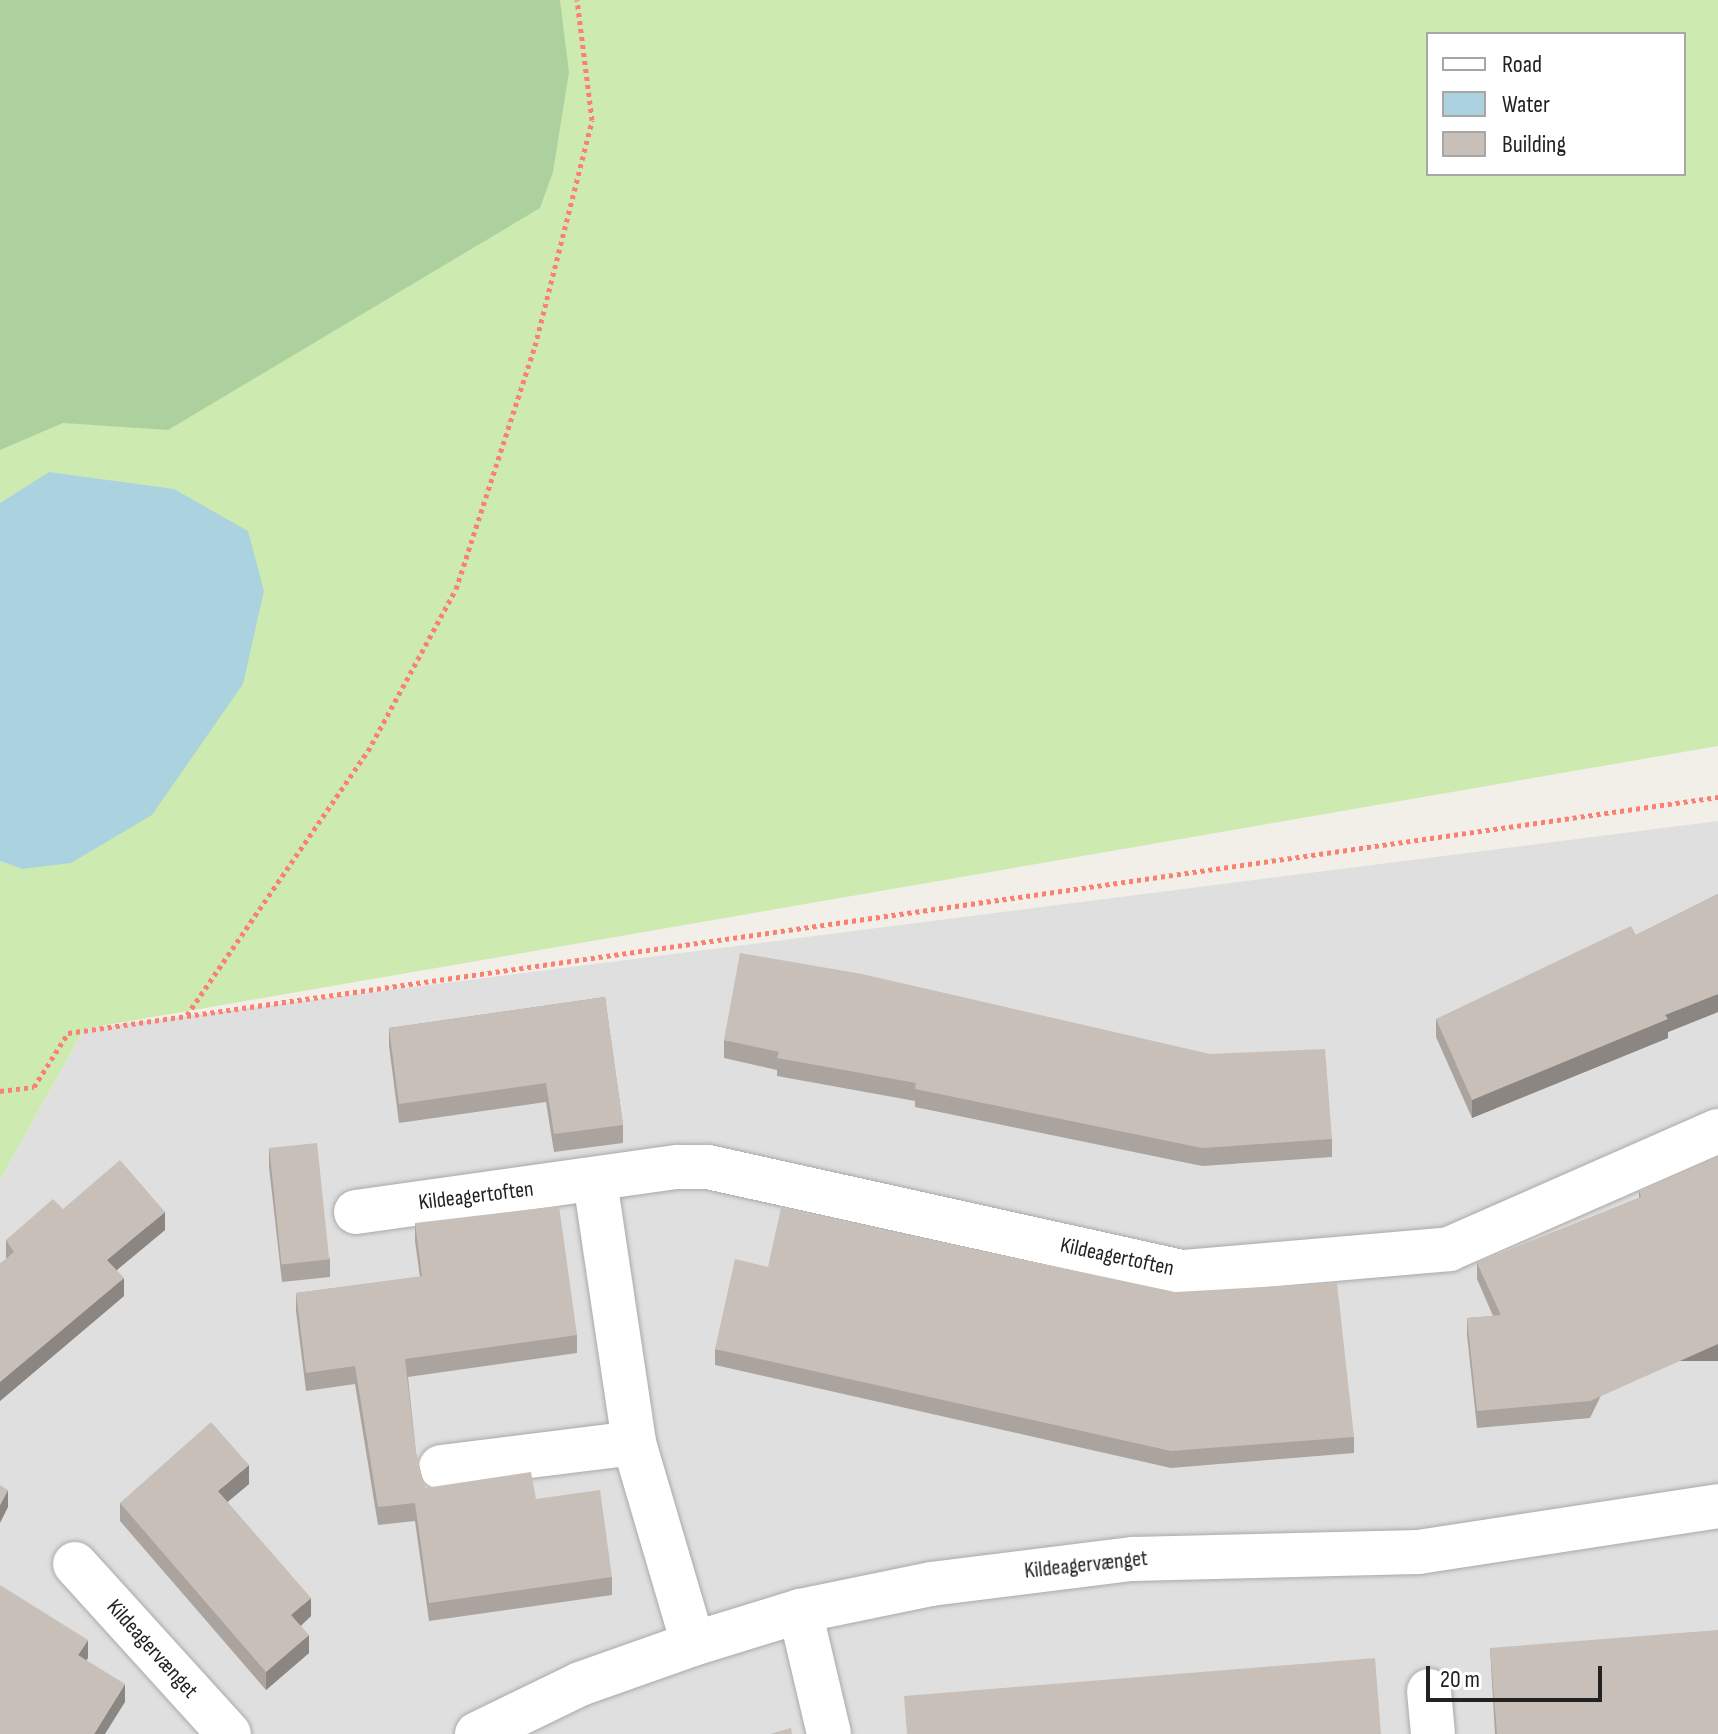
<!DOCTYPE html>
<html>
<head>
<meta charset="utf-8">
<style>
	body { margin:0 }
	#map { position:relative; width:1718px; height:1734px; overflow:hidden; background:#f2efe9; font-family:"Sofia Sans Condensed",sans-serif }
	div>[style] { position:absolute }
	.residential>* { inset:0; background:#e0dfdf }
	.grass>* { inset:0; background:#cdebb0 }
	.forest>* { inset:0; background:#add19e }
	.water>* { inset:0; background:#aad3df }
	.path>* { height:5px; margin-top:-2.5px; transform-origin:0; background:repeating-linear-gradient(90deg,#fa8072 0 4px,transparent 0 8px) }
	.roads { filter:drop-shadow(0 0 2px #a9a9a9) drop-shadow(0 0 2px #a9a9a9) }
	.minor>* { height:44px; margin:-22px; padding:0 22px; transform-origin:22px; border-radius:22px; background:#fff }
	.wall>* { inset:0; background:#aba49e }
	.shaded-wall>* { inset:0; background:#8b8681; transform-origin:0 0 }
	.building>* { inset:0; background:#c7bfb8; transform-origin:0 0 }
	span { translate:-50% -50%; white-space:nowrap; text-align:center; line-height:1.15; -webkit-text-stroke:6px #fff; paint-order:stroke }
	.street-label { font-size:22px; color:#222 }
	.legend { position:absolute; left:1426px; top:32px; width:260px; height:144px; box-sizing:border-box; background:#fff; border:2px solid #a7a7a7; margin:0; padding:10px 14px; list-style:none; font-size:24px; color:#222 }
	.legend li { display:flex; align-items:center; gap:16px; height:40px }
	.legend b { width:40px; border:2px solid #a7a7a7 }
	.scale { position:absolute; left:1426px; top:1666px; width:176px; height:36px; box-sizing:border-box; border:4px solid #222; border-top:0; padding-left:10px; font-size:24px; line-height:28px; white-space:nowrap; color:#222; -webkit-text-stroke:6px #fff; paint-order:stroke }
</style>
</head>
<body>
<div id="map">
	<div class="residential">
		<div style="clip-path:polygon(1718px 821px,1718px 1734px,0 1734px,0 1180px,84px 1029px)"></div>
	</div>
	<div class="grass">
		<div style="clip-path:polygon(evenodd,0 0,1718px 0,1718px 746px,84px 1029px,0 1180px,0 861px,22px 869px,49px 473px,0 503px,0 0,1428px 34px,1684px 34px,1684px 174px,1428px 174px,1428px 34px)"></div>
	</div>
	<div class="forest">
		<div style="clip-path:polygon(0 0,560px 0,569px 72px,553px 172px,540px 208px,168px 430px,63px 423px,0 450px)"></div>
	</div>
	<div class="water">
		<div style="clip-path:polygon(49px 472px,174px 489px,248px 531px,264px 591px,243px 684px,152px 815px,71px 863px,22px 869px,0 861px,0 503px)"></div>
	</div>
	<div class="path">
		<div style="left:187px;top:1015px;width:320px;rotate:-55.6deg"></div>
		<div style="left:368px;top:751px;width:184px;rotate:-61.5deg"></div>
		<div style="left:456px;top:589px;width:256px;rotate:-72deg"></div>
		<div style="left:535px;top:346px;width:233px;rotate:-75.8deg"></div>
		<div style="left:592px;top:120px;width:121px;rotate:-97.1deg"></div>
		<div style="left:0;top:1091px;width:34px;rotate:-7deg"></div>
		<div style="left:34px;top:1087px;width:64px;rotate:-57.8deg"></div>
		<div style="left:68px;top:1033px;width:1667px;rotate:-8.14deg"></div>
	</div>
	<div class="roads">
		<div class="minor">
			<div style="left:595px;top:1181px;width:265px;rotate:81.5deg"></div>
			<div style="left:634px;top:1443px;width:209px;rotate:73.6deg"></div>
			<div style="left:356px;top:1212px;width:325px;rotate:-8deg"></div>
			<div style="left:678px;top:1167px;width:30px"></div>
			<div style="left:708px;top:1167px;width:486px;rotate:12.5deg"></div>
			<div style="left:1183px;top:1272px;width:267px;rotate:-4.9deg"></div>
			<div style="left:1449px;top:1249px;width:294px;rotate:-23.7deg"></div>
			<div style="left:441px;top:1467px;width:194px;rotate:-7.1deg"></div>
			<div style="left:75px;top:1564px;width:229px;rotate:47.8deg"></div>
			<div style="left:800px;top:1611px;width:126px;rotate:76.7deg"></div>
			<div style="left:1429px;top:1691px;width:43px;rotate:84.7deg"></div>
			<div style="left:477px;top:1734px;width:114px;rotate:-25.9deg"></div>
			<div style="left:580px;top:1684px;width:120px;rotate:-19.5deg"></div>
			<div style="left:693px;top:1644px;width:112px;rotate:-17.1deg"></div>
			<div style="left:800px;top:1611px;width:134px;rotate:-11.6deg"></div>
			<div style="left:931px;top:1584px;width:204px;rotate:-7.1deg"></div>
			<div style="left:1133px;top:1559px;width:286px;rotate:-1.4deg"></div>
			<div style="left:1419px;top:1552px;width:303px;rotate:-8.7deg"></div>
		</div>
	</div>
	<div class="wall">
		<div style="clip-path:polygon(1718px 894px,1718px 1012px,1668px 1032px,1668px 1038px,1472px 1118px,1436px 1037px,1436px 1019px,1636px 935px)"></div>
		<div style="clip-path:polygon(605px 997px,623px 1125px,623px 1143px,554px 1152px,546px 1102px,399px 1123px,389px 1046px,389px 1028px)"></div>
		<div style="clip-path:polygon(724px 1040px,1332px 1139px,1332px 1157px,1202px 1166px,915px 1107px,915px 1101px,777px 1076px,777px 1070px,724px 1058px)"></div>
		<div style="clip-path:polygon(269px 1148px,330px 1259px,330px 1277px,282px 1282px,269px 1167px)"></div>
		<div style="clip-path:polygon(1718px 1157px,1590px 1418px,1477px 1428px,1467px 1335px,1467px 1318px,1493px 1316px,1477px 1279px,1477px 1263px,1639px 1198px,1639px 1190px)"></div>
		<div style="clip-path:polygon(63px 1209px,165px 1230px,117px 1270px,124px 1296px,0 1401px,0 1264px,6px 1259px,6px 1240px)"></div>
		<div style="clip-path:polygon(415px 1223px,577px 1335px,577px 1353px,408px 1377px,416px 1453px,425px 1488px,536px 1499px,612px 1577px,612px 1595px,429px 1621px,415px 1521px,378px 1525px,355px 1384px,306px 1391px,296px 1311px,296px 1293px,420px 1277px,415px 1241px)"></div>
		<div style="clip-path:polygon(715px 1349px,1354px 1437px,1354px 1453px,1171px 1468px,715px 1365px)"></div>
		<div style="clip-path:polygon(249px 1484px,227px 1502px,311px 1616px,301px 1626px,309px 1653px,266px 1690px,120px 1521px,120px 1503px)"></div>
		<div style="clip-path:polygon(1490px 1648px,1718px 1734px,1495px 1734px)"></div>
	</div>
	<div class="shaded-wall">
		<div style="clip-path:polygon(1718px 994px,1718px 1012px,1668px 1032px,1668px 1038px,1472px 1118px,1472px 1100px,1665px 1015px)"></div>
		<div style="clip-path:polygon(165px 1212px,165px 1230px,107px 1278px,107px 1260px)"></div>
		<div style="clip-path:polygon(124px 1278px,124px 1296px,0 1401px,0 1382px)"></div>
		<div style="left:1718px;top:1344px;width:17px;height:140px;rotate:90deg"></div>
		<div style="clip-path:polygon(249px 1465px,249px 1484px,218px 1510px,218px 1491px)"></div>
		<div style="clip-path:polygon(8px 1490px,8px 1507px,0 1523px,0 1505px)"></div>
		<div style="clip-path:polygon(311px 1598px,311px 1616px,291px 1634px,291px 1615px)"></div>
		<div style="clip-path:polygon(309px 1635px,309px 1653px,266px 1690px,266px 1672px)"></div>
		<div style="clip-path:polygon(88px 1640px,88px 1658px,78px 1673px,78px 1655px)"></div>
		<div style="clip-path:polygon(125px 1684px,125px 1702px,105px 1734px,94px 1734px)"></div>
	</div>
	<div class="building">
		<div style="clip-path:polygon(1718px 894px,1718px 994px,1665px 1015px,1668px 1019px,1472px 1100px,1436px 1019px,1631px 926px,1636px 935px)"></div>
		<div style="clip-path:polygon(740px 953px,862px 974px,1210px 1054px,1325px 1049px,1332px 1139px,1202px 1148px,915px 1089px,916px 1083px,777px 1058px,779px 1052px,724px 1040px)"></div>
		<div style="clip-path:polygon(605px 997px,623px 1125px,554px 1134px,546px 1083px,399px 1104px,389px 1028px)"></div>
		<div style="left:317px;top:1143px;width:117px;height:48px;rotate:84deg"></div>
		<div style="clip-path:polygon(1718px 1157px,1718px 1344px,1590px 1401px,1477px 1411px,1467px 1318px,1501px 1315px,1477px 1263px,1641px 1197px,1639px 1190px)"></div>
		<div style="clip-path:polygon(120px 1160px,165px 1212px,107px 1260px,124px 1278px,0 1382px,0 1264px,14px 1252px,6px 1240px,53px 1199px,63px 1209px)"></div>
		<div style="clip-path:polygon(559px 1206px,577px 1335px,405px 1359px,416px 1453px,425px 1488px,531px 1472px,536px 1499px,600px 1490px,612px 1577px,429px 1603px,415px 1503px,378px 1507px,355px 1366px,306px 1373px,296px 1293px,422px 1276px,415px 1223px)"></div>
		<div style="clip-path:polygon(781px 1208px,1175px 1292px,1337px 1283px,1354px 1437px,1171px 1451px,715px 1349px,735px 1259px,768px 1267px)"></div>
		<div style="clip-path:polygon(211px 1422px,249px 1465px,218px 1491px,311px 1598px,291px 1615px,309px 1635px,266px 1672px,120px 1503px)"></div>
		<div style="clip-path:polygon(0 1485px,8px 1490px,0 1505px)"></div>
		<div style="clip-path:polygon(0 1585px,88px 1640px,78px 1655px,125px 1684px,94px 1734px,0 1734px)"></div>
		<div style="clip-path:polygon(1718px 1630px,1718px 1734px,1497px 1734px,1490px 1648px)"></div>
		<div style="clip-path:polygon(1375px 1658px,1381px 1734px,907px 1734px,904px 1696px)"></div>
		<div style="clip-path:polygon(791px 1728px,792px 1734px,770px 1734px)"></div>
	</div>
	<div class="street-label">
		<span style="left:476px;top:1196px;rotate:-7deg">Kildeagertoften</span>
		<span style="left:1117px;top:1257px;rotate:12deg">Kildeagertoften</span>
		<span style="left:1086px;top:1565px;rotate:-6deg">Kildeagervænget</span>
		<span style="left:152px;top:1649px;rotate:48deg">Kildeagervænget</span>
	</div>
	<ul class="legend">
	<li><b style="height:10px;background:#fff"></b>Road</li>
	<li><b style="height:22px;background:#aad3df"></b>Water</li>
	<li><b style="height:22px;background:#c7bfb8"></b>Building</li>
	</ul>
	<div class="scale">20 m</div>
</div>
</body>
</html>
